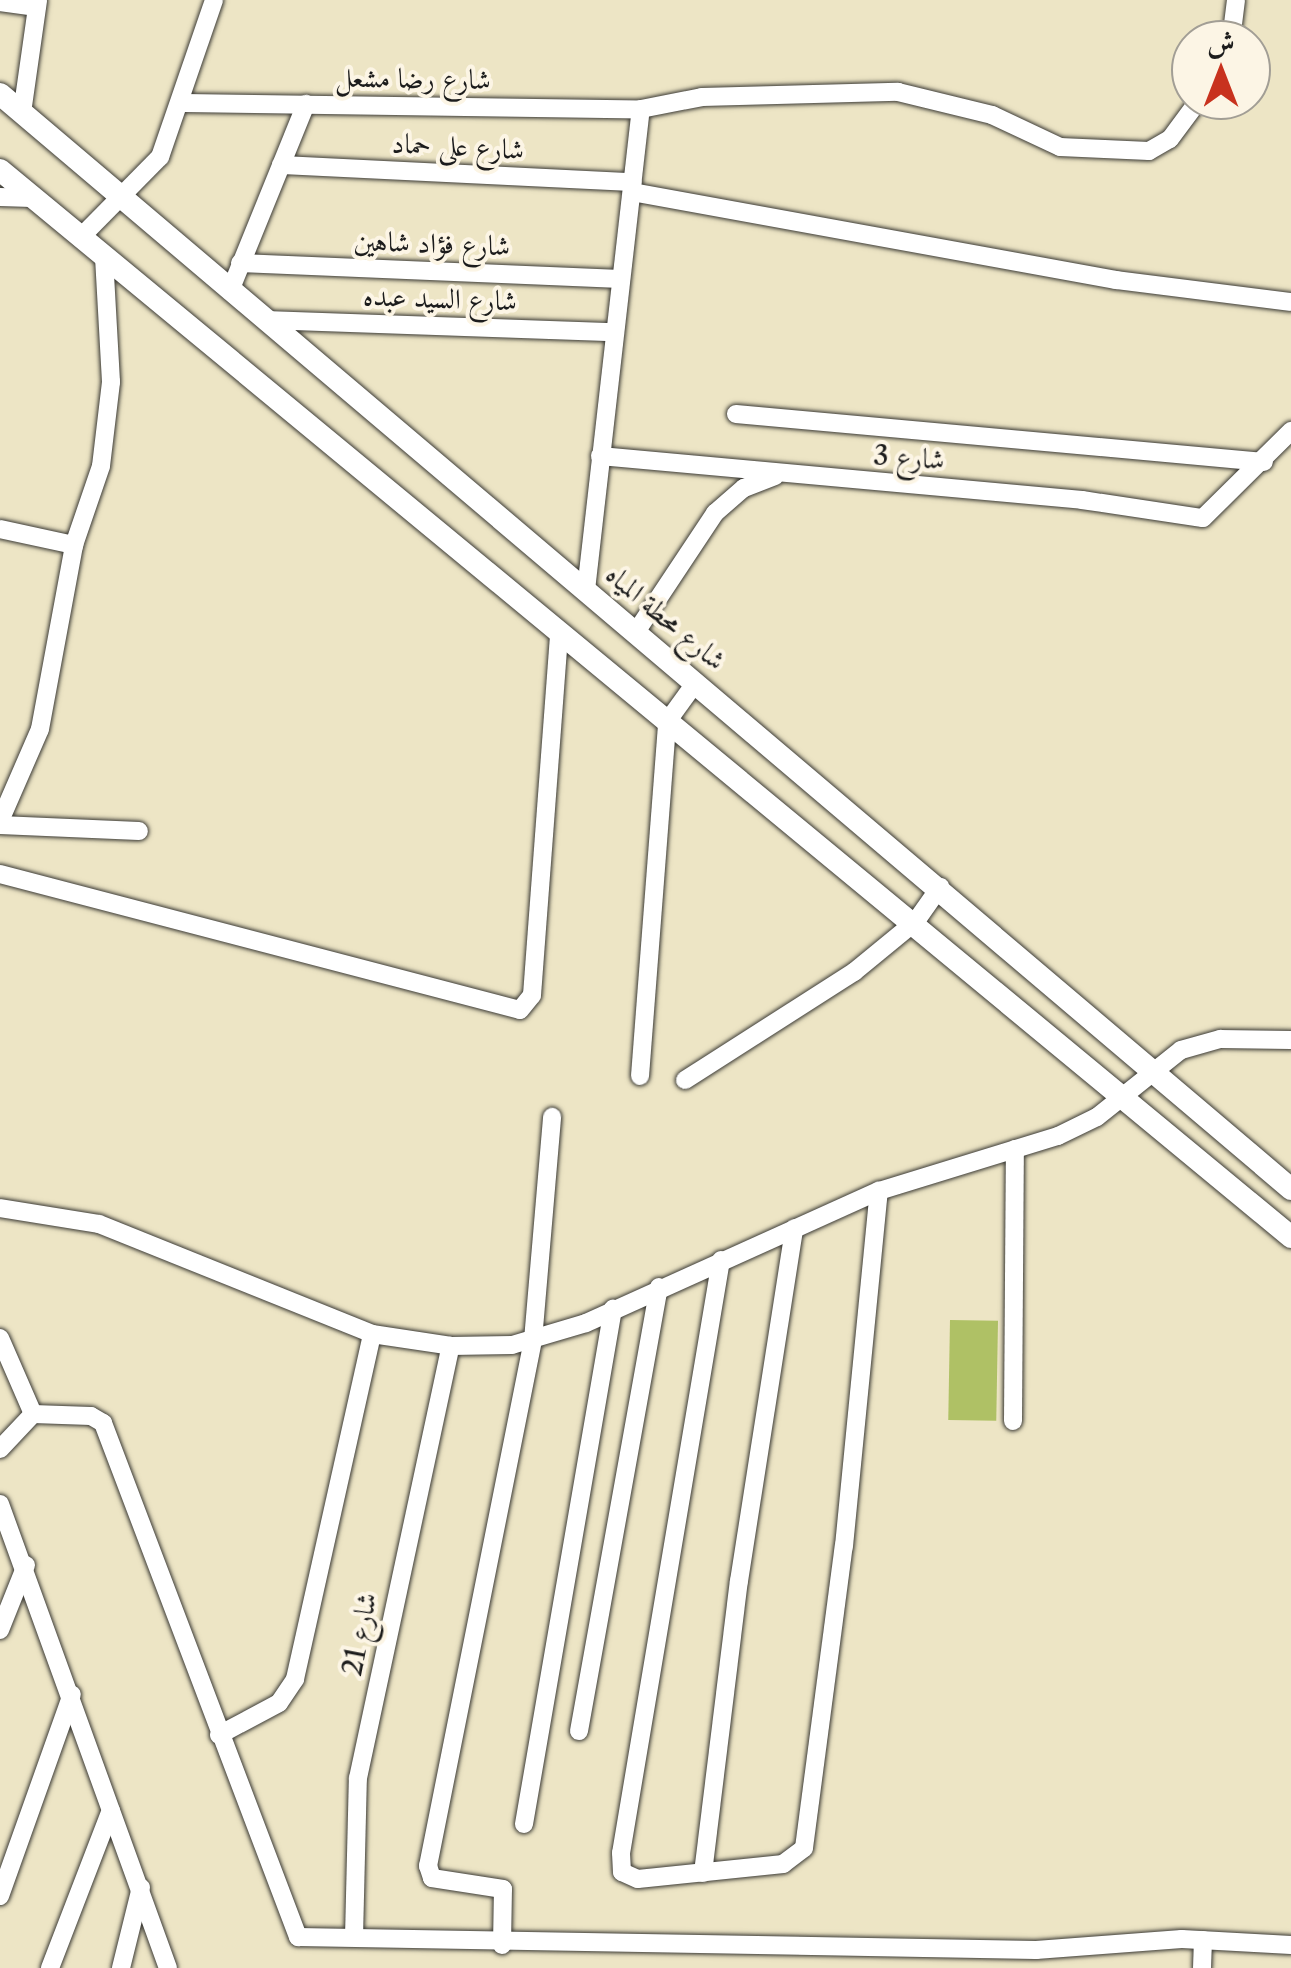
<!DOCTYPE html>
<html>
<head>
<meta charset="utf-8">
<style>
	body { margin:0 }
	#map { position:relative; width:1291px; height:1968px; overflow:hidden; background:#ede5c5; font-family:"Libre Caslon Text",Amiri,serif }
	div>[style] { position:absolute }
	.green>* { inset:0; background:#afc165; transform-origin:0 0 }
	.roads { filter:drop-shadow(0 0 2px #3b3a35) drop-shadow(0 0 2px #3b3a35) }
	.minor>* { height:18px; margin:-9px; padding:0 9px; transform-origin:9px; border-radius:9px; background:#fff }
	.tertiary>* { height:22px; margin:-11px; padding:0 11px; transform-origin:11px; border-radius:11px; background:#fff }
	span { translate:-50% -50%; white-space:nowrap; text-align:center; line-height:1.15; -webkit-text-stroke:8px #fcf5e5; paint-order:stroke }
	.street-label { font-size:28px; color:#1c1c1c }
	.north { position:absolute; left:1171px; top:20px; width:100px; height:100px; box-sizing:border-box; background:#fcf5e5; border:2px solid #a29e95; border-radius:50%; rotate:0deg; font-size:28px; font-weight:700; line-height:40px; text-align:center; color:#1c1c1c }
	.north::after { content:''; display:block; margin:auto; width:35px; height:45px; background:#c8321e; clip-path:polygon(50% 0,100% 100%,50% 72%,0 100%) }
</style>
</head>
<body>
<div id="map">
	<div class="green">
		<div style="left:950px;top:1320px;width:48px;height:100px;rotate:1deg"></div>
	</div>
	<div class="roads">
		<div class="minor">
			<div style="left:0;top:2px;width:37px;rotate:8deg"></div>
			<div style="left:1231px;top:40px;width:40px;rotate:-82.9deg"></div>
			<div style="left:184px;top:103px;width:457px;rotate:0.8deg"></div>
			<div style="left:641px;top:109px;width:62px;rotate:-11.1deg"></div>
			<div style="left:702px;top:97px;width:196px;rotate:-1.5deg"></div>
			<div style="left:898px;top:92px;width:97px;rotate:13.7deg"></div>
			<div style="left:992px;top:115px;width:75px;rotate:25.2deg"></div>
			<div style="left:1060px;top:147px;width:89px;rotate:2.6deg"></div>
			<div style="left:1149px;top:151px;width:24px;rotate:-30deg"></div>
			<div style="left:1170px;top:139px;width:49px;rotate:-53.4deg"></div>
			<div style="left:22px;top:113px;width:114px;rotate:-81.9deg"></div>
			<div style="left:281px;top:165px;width:352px;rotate:2.8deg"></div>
			<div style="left:632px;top:192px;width:492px;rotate:10.3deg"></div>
			<div style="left:1116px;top:280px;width:176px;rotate:7.2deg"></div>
			<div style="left:0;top:197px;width:32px;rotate:2deg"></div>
			<div style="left:80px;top:238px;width:114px;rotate:-45.4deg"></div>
			<div style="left:160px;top:157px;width:166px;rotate:-71deg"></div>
			<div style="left:240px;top:263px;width:381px;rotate:2.4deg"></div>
			<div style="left:230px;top:291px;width:202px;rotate:-67.9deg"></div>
			<div style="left:265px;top:320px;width:349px;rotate:2deg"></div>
			<div style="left:736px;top:414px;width:530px;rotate:5.19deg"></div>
			<div style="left:600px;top:456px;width:484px;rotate:5.2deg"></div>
			<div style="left:1082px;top:500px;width:122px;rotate:8.5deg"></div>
			<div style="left:1203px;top:518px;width:124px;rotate:-44.7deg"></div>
			<div style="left:0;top:529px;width:76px;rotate:12.2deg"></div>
			<div style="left:586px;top:590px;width:484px;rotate:-83.5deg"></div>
			<div style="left:636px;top:632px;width:143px;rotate:-56.4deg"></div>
			<div style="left:715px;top:513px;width:38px;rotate:-41deg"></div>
			<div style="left:744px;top:488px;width:33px;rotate:-21deg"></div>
			<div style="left:0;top:821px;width:100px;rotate:-66.5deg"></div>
			<div style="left:40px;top:729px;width:187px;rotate:-79.5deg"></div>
			<div style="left:74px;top:545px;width:83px;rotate:-71.1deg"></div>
			<div style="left:101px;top:466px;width:85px;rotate:-83.2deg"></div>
			<div style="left:111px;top:382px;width:124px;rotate:-93.2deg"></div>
			<div style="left:0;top:825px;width:139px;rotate:2.5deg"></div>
			<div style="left:0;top:874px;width:537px;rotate:14.66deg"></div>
			<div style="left:520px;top:1010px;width:19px;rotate:-51deg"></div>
			<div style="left:532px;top:995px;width:361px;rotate:-85.7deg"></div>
			<div style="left:640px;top:1076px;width:355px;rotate:-85.6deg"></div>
			<div style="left:667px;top:722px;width:49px;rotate:-54.1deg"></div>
			<div style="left:685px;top:1080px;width:201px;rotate:-32.6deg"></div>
			<div style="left:854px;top:972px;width:80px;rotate:-39.4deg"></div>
			<div style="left:916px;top:921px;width:42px;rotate:-54.8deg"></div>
			<div style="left:0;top:1208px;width:100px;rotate:9.2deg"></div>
			<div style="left:99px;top:1224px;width:294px;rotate:21.9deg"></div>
			<div style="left:372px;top:1334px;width:80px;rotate:8.6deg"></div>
			<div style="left:451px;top:1346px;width:61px;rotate:-0.9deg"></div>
			<div style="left:512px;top:1345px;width:77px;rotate:-16.6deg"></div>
			<div style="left:586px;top:1323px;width:321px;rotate:-24.3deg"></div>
			<div style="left:879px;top:1191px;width:187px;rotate:-17.1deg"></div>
			<div style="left:1058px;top:1136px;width:43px;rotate:-26deg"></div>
			<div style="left:1097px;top:1117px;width:107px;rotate:-38.6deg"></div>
			<div style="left:1181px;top:1050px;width:41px;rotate:-15.8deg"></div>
			<div style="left:1220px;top:1039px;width:71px;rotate:0.8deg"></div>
			<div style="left:721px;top:1260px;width:601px;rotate:99.57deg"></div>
			<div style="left:621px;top:1853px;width:19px;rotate:87deg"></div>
			<div style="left:622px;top:1872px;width:17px;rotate:24deg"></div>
			<div style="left:638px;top:1879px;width:146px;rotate:-5.9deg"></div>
			<div style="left:783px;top:1864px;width:26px;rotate:-37deg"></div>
			<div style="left:804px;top:1848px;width:305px;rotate:-82.5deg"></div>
			<div style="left:844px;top:1546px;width:357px;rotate:-84.4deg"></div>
			<div style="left:0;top:1338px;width:83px;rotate:66.5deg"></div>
			<div style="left:33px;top:1414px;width:58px;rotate:2deg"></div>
			<div style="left:91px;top:1416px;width:14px;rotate:30deg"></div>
			<div style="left:103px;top:1423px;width:550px;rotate:69.22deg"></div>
			<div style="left:298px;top:1937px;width:738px;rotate:1.01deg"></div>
			<div style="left:1036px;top:1950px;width:146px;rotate:-4.3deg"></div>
			<div style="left:1182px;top:1939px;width:109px;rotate:3.2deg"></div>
			<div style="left:1013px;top:1421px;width:272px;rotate:-89.6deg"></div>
			<div style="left:0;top:1449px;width:48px;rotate:-46.7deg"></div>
			<div style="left:0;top:1504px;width:493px;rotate:70.1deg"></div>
			<div style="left:0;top:1630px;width:70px;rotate:-68.2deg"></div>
			<div style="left:579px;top:1731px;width:451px;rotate:-79.8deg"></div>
			<div style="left:219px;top:1735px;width:68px;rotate:-28.1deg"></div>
			<div style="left:279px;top:1703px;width:29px;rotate:-56deg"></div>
			<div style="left:295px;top:1679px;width:353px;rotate:-77.4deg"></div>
			<div style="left:524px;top:1824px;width:523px;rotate:-80.2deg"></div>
			<div style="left:703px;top:1873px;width:294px;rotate:-83deg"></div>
			<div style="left:739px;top:1581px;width:357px;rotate:-81.1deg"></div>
			<div style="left:0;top:1896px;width:214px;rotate:-70.4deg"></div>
			<div style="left:354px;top:1937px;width:159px;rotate:-88.6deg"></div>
			<div style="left:358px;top:1778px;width:442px;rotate:-77.9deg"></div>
			<div style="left:502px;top:1945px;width:56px;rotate:-89deg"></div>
			<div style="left:503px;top:1889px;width:72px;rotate:-171.2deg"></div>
			<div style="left:432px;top:1878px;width:13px;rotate:-108deg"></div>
			<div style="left:428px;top:1866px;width:536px;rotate:-78.71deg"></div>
			<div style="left:533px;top:1340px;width:224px;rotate:-85.1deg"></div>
			<div style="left:50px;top:1968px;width:169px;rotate:-68.9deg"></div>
			<div style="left:121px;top:1968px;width:83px;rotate:-76.1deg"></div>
			<div style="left:1202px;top:1968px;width:28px;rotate:-88deg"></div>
		</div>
		<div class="tertiary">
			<div style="left:0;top:94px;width:1693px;rotate:40.3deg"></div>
			<div style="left:0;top:170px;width:1675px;rotate:39.57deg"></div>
		</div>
	</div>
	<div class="street-label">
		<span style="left:413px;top:78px;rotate:1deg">شارع رضا مشعل</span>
		<span style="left:458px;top:146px;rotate:3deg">شارع على حماد</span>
		<span style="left:432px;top:243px;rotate:2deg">شارع فؤاد شاهين</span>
		<span style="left:440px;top:298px;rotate:2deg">شارع السيد عبده</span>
		<span style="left:909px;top:457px;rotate:4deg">شارع 3</span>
		<span style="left:666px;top:617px;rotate:40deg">شارع محطة المياه</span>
		<span style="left:359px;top:1634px;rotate:-79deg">شارع 21</span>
	</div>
	<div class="north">ش</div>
</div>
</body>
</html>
